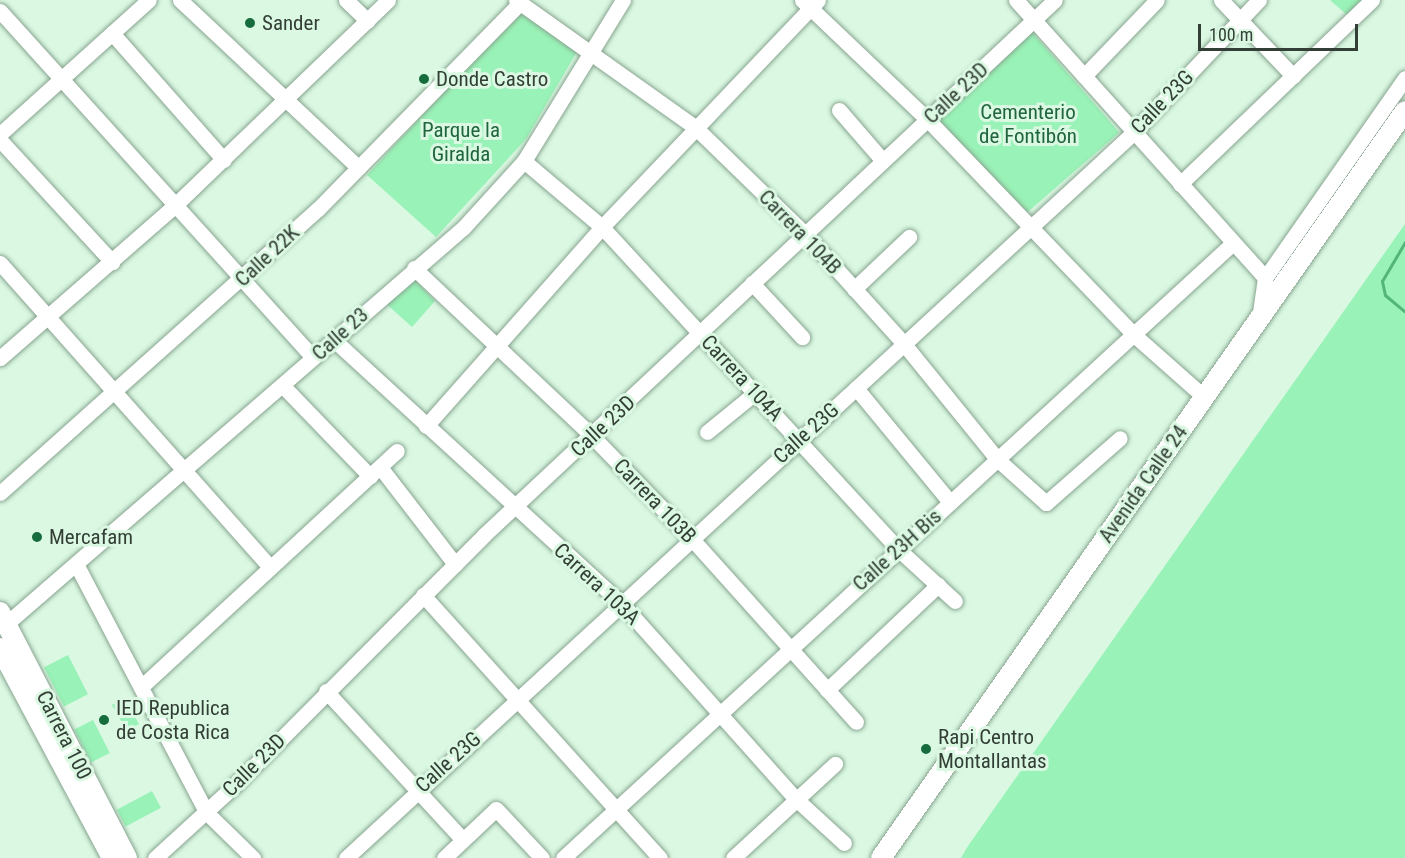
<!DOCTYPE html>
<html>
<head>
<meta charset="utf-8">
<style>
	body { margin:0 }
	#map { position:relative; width:1405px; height:858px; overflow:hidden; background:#daf8e2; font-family:"Roboto Condensed",sans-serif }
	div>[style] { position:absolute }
	.green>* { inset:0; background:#99f2b7; transform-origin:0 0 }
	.stream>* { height:3px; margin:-1.5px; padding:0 1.5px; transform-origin:1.5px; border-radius:1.5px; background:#53b579 }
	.roads { filter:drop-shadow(0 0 2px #88a490) drop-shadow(0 0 2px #88a490) }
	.minor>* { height:15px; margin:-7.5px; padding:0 7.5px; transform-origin:7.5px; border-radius:7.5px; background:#fff }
	.major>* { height:20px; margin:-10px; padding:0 10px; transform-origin:10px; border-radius:10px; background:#fff }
	.dots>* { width:16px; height:16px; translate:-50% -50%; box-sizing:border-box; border:3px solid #daf8e2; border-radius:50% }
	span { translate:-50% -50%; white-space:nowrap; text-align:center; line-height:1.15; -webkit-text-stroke:6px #daf8e2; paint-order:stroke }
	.poi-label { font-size:21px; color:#333f36 }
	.left { translate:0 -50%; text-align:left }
	.street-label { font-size:21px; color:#333f36 }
	.park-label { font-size:21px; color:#20653d }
	.scale { position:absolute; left:1198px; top:24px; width:160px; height:27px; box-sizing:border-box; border:3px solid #333f36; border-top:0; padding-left:8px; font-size:18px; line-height:21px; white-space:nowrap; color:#333f36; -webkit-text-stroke:4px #daf8e2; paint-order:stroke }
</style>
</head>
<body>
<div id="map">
	<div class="green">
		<div style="clip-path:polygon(1330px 0,1363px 0,1347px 15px)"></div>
		<div style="clip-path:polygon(521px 9px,578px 50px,526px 139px,436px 237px,367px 175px)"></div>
		<div style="left:1032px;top:32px;width:133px;height:132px;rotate:49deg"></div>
		<div style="clip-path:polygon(1405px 224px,1405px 858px,961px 858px,968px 846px)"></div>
		<div style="clip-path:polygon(412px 277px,435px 301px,412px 327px,383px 301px)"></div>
		<div style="left:68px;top:655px;width:44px;height:27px;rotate:63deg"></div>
		<div style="left:124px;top:698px;width:30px;height:14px;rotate:60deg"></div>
		<div style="left:93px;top:720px;width:37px;height:21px;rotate:63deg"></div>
		<div style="left:152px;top:791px;width:19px;height:40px;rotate:62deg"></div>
	</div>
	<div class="stream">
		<div style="left:1405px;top:242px;width:45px;rotate:120.5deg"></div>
		<div style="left:1382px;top:281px;width:14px;rotate:78deg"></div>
		<div style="left:1385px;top:295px;width:26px;rotate:40deg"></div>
	</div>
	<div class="roads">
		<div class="minor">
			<div style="left:180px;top:0;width:245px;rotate:43.2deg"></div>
			<div style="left:346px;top:0;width:30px;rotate:44deg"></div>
			<div style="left:516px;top:0;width:219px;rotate:35.4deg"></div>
			<div style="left:695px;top:127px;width:155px;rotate:44.2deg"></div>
			<div style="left:806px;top:235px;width:147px;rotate:48deg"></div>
			<div style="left:904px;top:344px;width:148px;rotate:51deg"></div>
			<div style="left:997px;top:459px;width:66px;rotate:41.9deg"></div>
			<div style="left:1046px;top:503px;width:98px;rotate:-41.3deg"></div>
			<div style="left:802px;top:0;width:174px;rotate:43.6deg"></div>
			<div style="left:928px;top:120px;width:295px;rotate:46.2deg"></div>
			<div style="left:1132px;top:333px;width:96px;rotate:41.6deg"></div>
			<div style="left:1016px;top:0;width:373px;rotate:48.1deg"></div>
			<div style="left:1221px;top:0;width:105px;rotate:46.5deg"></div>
			<div style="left:0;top:11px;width:467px;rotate:47.9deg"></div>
			<div style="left:112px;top:33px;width:169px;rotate:48.6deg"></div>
			<div style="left:1084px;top:76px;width:105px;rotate:-46.2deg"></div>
			<div style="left:839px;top:110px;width:67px;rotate:49.2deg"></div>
			<div style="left:0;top:134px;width:200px;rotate:-42deg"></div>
			<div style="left:0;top:140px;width:166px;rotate:47.4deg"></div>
			<div style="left:524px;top:161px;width:102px;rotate:40.2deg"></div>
			<div style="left:602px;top:227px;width:437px;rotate:47.4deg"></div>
			<div style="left:898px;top:549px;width:77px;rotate:42.4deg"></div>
			<div style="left:1180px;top:184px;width:266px;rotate:-43.8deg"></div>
			<div style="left:0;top:263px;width:407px;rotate:48.4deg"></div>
			<div style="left:414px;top:268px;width:245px;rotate:43.3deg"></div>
			<div style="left:592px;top:436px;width:142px;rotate:45.9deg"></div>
			<div style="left:691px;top:538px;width:247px;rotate:48.1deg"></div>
			<div style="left:752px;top:283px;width:74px;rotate:47.2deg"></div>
			<div style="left:854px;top:289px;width:76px;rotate:-43.4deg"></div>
			<div style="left:1259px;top:319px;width:41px;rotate:-81.7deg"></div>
			<div style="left:1265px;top:278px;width:244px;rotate:-55deg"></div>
			<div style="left:334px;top:340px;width:391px;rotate:42.5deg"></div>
			<div style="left:622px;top:604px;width:261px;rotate:48.3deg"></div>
			<div style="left:796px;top:799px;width:65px;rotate:42.5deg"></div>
			<div style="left:0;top:358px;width:227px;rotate:-41.1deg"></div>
			<div style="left:171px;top:209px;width:301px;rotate:-43.9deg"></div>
			<div style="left:282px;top:385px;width:127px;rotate:46deg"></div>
			<div style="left:856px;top:388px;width:148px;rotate:50.5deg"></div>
			<div style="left:426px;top:426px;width:266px;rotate:-48.5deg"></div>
			<div style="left:602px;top:227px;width:313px;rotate:-46.4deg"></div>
			<div style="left:707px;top:432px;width:63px;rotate:-39.2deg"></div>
			<div style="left:380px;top:467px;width:123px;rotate:52.3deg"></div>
			<div style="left:0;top:493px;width:426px;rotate:-41.8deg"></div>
			<div style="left:318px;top:209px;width:289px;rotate:-45.6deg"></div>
			<div style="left:76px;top:564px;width:280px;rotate:62.3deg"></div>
			<div style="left:206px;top:812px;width:66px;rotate:44.4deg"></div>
			<div style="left:423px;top:595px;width:354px;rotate:48deg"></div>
			<div style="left:6px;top:624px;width:606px;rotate:-40.92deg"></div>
			<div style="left:464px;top:227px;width:89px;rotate:-47.7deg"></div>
			<div style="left:524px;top:161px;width:189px;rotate:-58.4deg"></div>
			<div style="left:141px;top:687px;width:348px;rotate:-42.7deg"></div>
			<div style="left:827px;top:690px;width:153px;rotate:-43.4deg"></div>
			<div style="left:326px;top:691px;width:202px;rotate:47.4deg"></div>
			<div style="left:155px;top:858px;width:111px;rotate:-42.4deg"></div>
			<div style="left:237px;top:783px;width:350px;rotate:-45.1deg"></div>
			<div style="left:484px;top:535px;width:782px;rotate:-43.14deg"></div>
			<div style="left:346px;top:858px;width:1071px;rotate:-42.65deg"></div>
			<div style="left:1134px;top:132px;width:182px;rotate:-46.6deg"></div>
			<div style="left:444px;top:858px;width:71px;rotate:-43.3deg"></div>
			<div style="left:496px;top:809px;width:67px;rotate:46.8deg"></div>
			<div style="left:563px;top:858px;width:909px;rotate:-42.55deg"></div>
			<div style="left:733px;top:858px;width:139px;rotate:-42.7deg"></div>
		</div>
		<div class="major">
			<div style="left:0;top:612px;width:277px;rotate:62.7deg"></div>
			<div style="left:0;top:648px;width:238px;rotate:61.9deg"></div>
			<div style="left:881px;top:858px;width:912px;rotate:-54.95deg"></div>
		</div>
	</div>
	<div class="dots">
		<div style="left:250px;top:23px;background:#176c3e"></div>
		<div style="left:424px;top:79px;background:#176c3e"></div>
		<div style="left:37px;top:537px;background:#176c3e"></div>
		<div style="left:104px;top:720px;background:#176c3e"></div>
		<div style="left:926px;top:749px;background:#176c3e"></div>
	</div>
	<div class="poi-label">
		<span class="left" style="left:262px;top:23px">Sander</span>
		<span class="left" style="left:436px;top:79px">Donde Castro</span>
		<span class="left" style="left:49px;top:537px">Mercafam</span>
		<span class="left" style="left:116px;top:720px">IED Republica<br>de Costa Rica</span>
		<span class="left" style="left:938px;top:749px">Rapi Centro<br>Montallantas</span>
	</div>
	<div class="street-label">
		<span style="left:956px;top:93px;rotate:-43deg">Calle 23D</span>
		<span style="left:1162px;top:102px;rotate:-46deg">Calle 23G</span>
		<span style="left:800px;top:232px;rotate:46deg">Carrera 104B</span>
		<span style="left:267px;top:256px;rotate:-43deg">Calle 22K</span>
		<span style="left:340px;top:334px;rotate:-42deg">Calle 23</span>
		<span style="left:742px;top:378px;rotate:47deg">Carrera 104A</span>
		<span style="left:603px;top:426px;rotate:-43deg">Calle 23D</span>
		<span style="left:806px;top:433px;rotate:-42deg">Calle 23G</span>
		<span style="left:1143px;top:484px;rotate:-55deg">Avenida Calle 24</span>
		<span style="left:655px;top:501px;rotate:46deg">Carrera 103B</span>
		<span style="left:897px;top:550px;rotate:-42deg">Calle 23H Bis</span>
		<span style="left:597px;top:584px;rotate:43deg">Carrera 103A</span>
		<span style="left:64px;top:735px;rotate:63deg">Carrera 100</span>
		<span style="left:448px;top:762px;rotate:-42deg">Calle 23G</span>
		<span style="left:254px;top:765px;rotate:-45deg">Calle 23D</span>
	</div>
	<div class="park-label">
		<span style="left:1028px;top:124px">Cementerio<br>de Fontibón</span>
		<span style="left:461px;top:142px">Parque la<br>Giralda</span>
	</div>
	<div class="scale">100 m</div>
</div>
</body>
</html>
